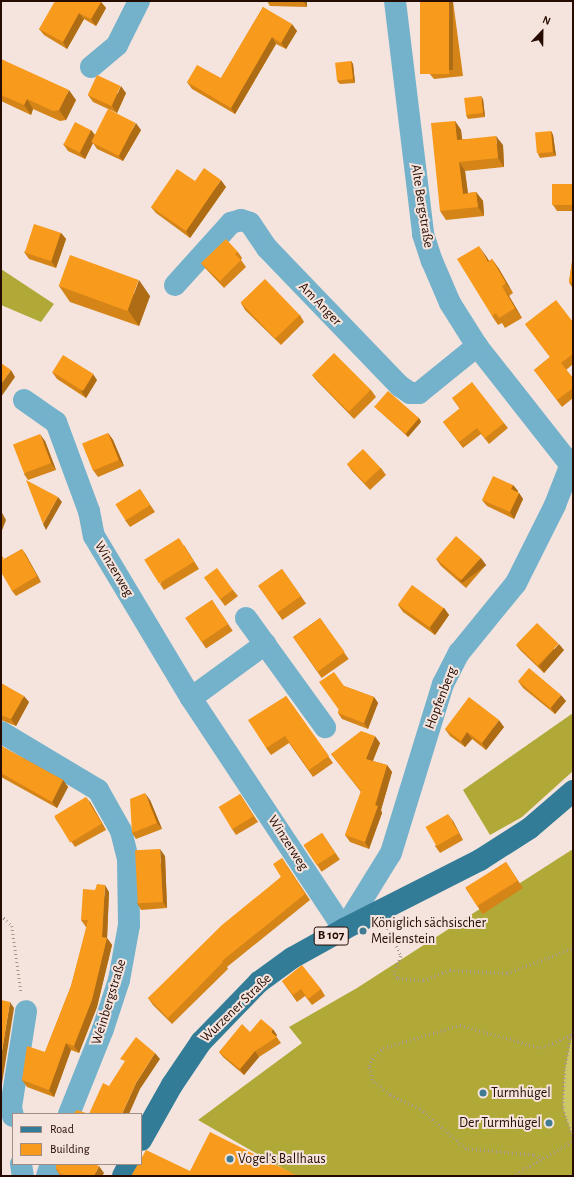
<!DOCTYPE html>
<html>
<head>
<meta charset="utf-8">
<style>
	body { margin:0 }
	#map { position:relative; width:574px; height:1177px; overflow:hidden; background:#f5e4dd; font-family:"Alegreya Sans",sans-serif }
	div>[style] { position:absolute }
	.green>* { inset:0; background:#cec864 }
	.forest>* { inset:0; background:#b0a938 }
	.path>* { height:2.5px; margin-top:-1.25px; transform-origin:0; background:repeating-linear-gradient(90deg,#aa958d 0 1px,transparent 0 4px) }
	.minor>* { height:22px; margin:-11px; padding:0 11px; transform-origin:11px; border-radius:11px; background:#74b2cc }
	.primary>* { height:22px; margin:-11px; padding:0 11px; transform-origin:11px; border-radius:11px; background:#327c98 }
	.wall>* { inset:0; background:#d58418; transform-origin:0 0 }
	.shaded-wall>* { inset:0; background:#ae6c14; transform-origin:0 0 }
	.building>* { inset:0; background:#f89a1c; transform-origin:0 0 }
	.dots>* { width:11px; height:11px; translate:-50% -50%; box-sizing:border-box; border:2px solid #f5e4dd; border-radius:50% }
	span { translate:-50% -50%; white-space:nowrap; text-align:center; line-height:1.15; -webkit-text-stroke:4px #f5e4dd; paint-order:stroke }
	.shield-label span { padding:1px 3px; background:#f5e4dd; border:1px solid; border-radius:3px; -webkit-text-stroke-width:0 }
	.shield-label { font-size:13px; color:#260b01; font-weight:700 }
	.street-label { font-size:14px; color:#260b01 }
	.poi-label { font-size:14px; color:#260b01 }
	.left { translate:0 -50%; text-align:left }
	.right { translate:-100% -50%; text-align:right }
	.frame { position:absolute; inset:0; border:2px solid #260b01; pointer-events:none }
	.legend { position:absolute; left:12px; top:1113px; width:130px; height:52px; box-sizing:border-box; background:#f5e4dd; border:1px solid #a28d85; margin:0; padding:5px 7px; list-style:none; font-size:12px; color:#260b01 }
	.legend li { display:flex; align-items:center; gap:8px; height:20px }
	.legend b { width:20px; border:1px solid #a28d85 }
	.north { position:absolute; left:522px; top:12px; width:40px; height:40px; -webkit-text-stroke:3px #f5e4dd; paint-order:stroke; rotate:22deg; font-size:11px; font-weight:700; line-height:16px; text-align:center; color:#260b01 }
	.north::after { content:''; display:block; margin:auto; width:14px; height:18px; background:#260b01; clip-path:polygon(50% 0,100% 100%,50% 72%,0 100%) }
</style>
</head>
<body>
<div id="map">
	<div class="green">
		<div style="clip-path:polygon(573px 1033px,573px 1137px,563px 1108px,565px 1070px)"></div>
	</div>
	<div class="forest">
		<div style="clip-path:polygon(1px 269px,54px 304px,41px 322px,1px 305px)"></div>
		<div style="clip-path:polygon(573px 713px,573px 771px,522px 817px,490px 835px,463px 790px)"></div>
		<div style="clip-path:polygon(573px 849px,573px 1032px,565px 1070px,563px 1108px,573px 1137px,573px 1176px,296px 1176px,198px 1120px,302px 1043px,289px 1027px,357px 988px)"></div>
	</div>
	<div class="path">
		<div style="left:1px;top:915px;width:16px;rotate:45deg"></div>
		<div style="left:12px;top:926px;width:66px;rotate:82.1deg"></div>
		<div style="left:388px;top:928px;width:31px;rotate:65deg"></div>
		<div style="left:401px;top:956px;width:19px;rotate:111deg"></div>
		<div style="left:394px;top:974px;width:6px;rotate:45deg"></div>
		<div style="left:398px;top:978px;width:25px;rotate:5deg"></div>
		<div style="left:423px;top:980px;width:29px;rotate:-20deg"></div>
		<div style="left:450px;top:970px;width:57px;rotate:3deg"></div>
		<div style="left:507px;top:973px;width:71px;rotate:-20.7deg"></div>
		<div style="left:571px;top:1035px;width:36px;rotate:100deg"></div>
		<div style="left:565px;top:1070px;width:38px;rotate:93deg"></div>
		<div style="left:563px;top:1108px;width:31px;rotate:71deg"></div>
		<div style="left:542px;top:1159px;width:10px;rotate:-156deg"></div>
		<div style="left:533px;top:1155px;width:67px;rotate:-174.9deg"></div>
		<div style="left:466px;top:1149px;width:61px;rotate:-139deg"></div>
		<div style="left:420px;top:1109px;width:33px;rotate:-155deg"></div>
		<div style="left:390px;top:1095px;width:23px;rotate:-140deg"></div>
		<div style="left:372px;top:1080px;width:14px;rotate:-102deg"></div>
		<div style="left:369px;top:1066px;width:8px;rotate:-67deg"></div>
		<div style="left:372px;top:1059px;width:16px;rotate:-45deg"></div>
		<div style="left:383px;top:1048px;width:80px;rotate:-16.6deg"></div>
		<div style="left:460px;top:1025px;width:84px;rotate:15.9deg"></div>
		<div style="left:541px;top:1048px;width:33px;rotate:-23deg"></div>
		<div style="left:571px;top:1035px;width:6px;rotate:-72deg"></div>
		<div style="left:512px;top:1176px;width:70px;rotate:-29.8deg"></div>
	</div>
	<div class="minor">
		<div style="left:395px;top:1px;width:235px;rotate:83.1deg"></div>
		<div style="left:423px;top:234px;width:28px;rotate:72deg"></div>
		<div style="left:432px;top:261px;width:46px;rotate:66.8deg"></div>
		<div style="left:450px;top:303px;width:51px;rotate:57.9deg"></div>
		<div style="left:477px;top:346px;width:150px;rotate:51.8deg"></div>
		<div style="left:91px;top:67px;width:34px;rotate:-40deg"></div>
		<div style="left:117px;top:45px;width:49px;rotate:-63.4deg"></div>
		<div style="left:175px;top:285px;width:84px;rotate:-47.9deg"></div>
		<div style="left:231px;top:223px;width:10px;rotate:-17deg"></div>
		<div style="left:241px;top:220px;width:9px;rotate:18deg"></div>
		<div style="left:250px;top:223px;width:30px;rotate:56deg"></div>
		<div style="left:267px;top:248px;width:192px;rotate:46.1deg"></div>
		<div style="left:400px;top:386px;width:12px;rotate:35deg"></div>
		<div style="left:410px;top:393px;width:9px"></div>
		<div style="left:419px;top:393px;width:75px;rotate:-39deg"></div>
		<div style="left:24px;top:400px;width:39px;rotate:35deg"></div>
		<div style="left:56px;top:422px;width:95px;rotate:69.7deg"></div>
		<div style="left:89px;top:511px;width:25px;rotate:79deg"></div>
		<div style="left:94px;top:536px;width:189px;rotate:59.1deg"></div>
		<div style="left:191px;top:698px;width:277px;rotate:56.5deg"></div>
		<div style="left:344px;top:929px;width:89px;rotate:-58.3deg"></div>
		<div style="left:391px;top:853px;width:177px;rotate:-72.9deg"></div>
		<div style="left:443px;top:684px;width:35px;rotate:-63deg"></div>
		<div style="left:459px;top:653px;width:90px;rotate:-50.8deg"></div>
		<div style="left:516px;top:583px;width:87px;rotate:-63.4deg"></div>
		<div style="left:555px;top:505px;width:49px;rotate:-68.6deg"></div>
		<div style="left:246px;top:618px;width:135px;rotate:54.1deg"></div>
		<div style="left:191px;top:698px;width:92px;rotate:-36.1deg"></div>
		<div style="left:1px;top:732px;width:113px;rotate:30.9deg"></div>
		<div style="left:98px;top:790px;width:47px;rotate:60.7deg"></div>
		<div style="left:121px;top:831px;width:30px;rotate:76deg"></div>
		<div style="left:128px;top:860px;width:65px;rotate:89.1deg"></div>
		<div style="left:129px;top:925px;width:56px;rotate:100.3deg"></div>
		<div style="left:119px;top:980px;width:52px;rotate:108.1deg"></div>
		<div style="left:103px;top:1029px;width:92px;rotate:111.8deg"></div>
		<div style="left:13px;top:1116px;width:9px;rotate:-103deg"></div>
		<div style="left:11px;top:1107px;width:97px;rotate:-81.1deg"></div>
		<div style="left:21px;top:1164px;width:12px;rotate:81deg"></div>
		<div style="left:47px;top:1176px;width:13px;rotate:-72deg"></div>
	</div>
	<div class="primary">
		<div style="left:141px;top:1140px;width:63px;rotate:-60.6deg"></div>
		<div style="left:172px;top:1085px;width:52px;rotate:-56deg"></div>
		<div style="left:201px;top:1042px;width:83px;rotate:-46deg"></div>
		<div style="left:259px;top:982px;width:41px;rotate:-36deg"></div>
		<div style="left:292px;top:958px;width:60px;rotate:-29.1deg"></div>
		<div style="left:344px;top:929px;width:153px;rotate:-26.9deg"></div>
		<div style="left:480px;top:860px;width:59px;rotate:-32.6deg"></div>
		<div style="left:530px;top:828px;width:57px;rotate:-40.7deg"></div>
		<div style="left:123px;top:1176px;width:13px;rotate:-63deg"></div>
	</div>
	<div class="wall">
		<div style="clip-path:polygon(267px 1px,307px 1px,307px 7px,270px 6px)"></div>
		<div style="clip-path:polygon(420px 1px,453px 1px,463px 76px,434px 79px,429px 73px)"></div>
		<div style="clip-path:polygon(68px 2px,101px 2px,106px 8px,96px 26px,84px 19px,67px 49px,44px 35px,39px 29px)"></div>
		<div style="clip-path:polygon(263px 7px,297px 31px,286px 49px,276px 44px,235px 114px,192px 89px,187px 82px,221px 78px)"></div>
		<div style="clip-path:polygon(1px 59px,76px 100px,66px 120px,60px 121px,33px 109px,31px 115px,1px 101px)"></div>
		<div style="clip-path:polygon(351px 61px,353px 64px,355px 83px,340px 84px,337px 81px)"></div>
		<div style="clip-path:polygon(126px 93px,117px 113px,93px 102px,88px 95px)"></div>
		<div style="clip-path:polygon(483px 99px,485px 117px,468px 119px,466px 115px)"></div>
		<div style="clip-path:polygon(455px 121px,461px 130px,462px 139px,503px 145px,504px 167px,465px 171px,468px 193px,476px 192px,483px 201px,484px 216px,446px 220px,440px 211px)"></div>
		<div style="clip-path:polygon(91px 130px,95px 135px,141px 130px,123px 161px,97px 149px,93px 143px,85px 159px,68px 151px,63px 144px)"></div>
		<div style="clip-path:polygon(551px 131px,553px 135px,556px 156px,540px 158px,538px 154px)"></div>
		<div style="clip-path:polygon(195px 181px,226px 187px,190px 238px,156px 213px,151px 207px)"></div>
		<div style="clip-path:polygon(573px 184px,573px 211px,557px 211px,553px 205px)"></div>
		<div style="clip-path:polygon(61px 233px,66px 239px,56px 268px,29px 259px,24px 252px)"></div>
		<div style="clip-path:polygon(238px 252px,242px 258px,241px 260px,246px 267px,224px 288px,206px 269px,201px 263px)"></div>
		<div style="clip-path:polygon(573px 255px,573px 289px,569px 282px)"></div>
		<div style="clip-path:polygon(486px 256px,489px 261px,492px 259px,499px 269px,513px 293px,509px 296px,522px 318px,505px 328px,502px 323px,498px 325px,492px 316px)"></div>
		<div style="clip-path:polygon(59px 286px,150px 296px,139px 326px,70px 302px)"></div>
		<div style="clip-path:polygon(241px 303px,300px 315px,304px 322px,281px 345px,245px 310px)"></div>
		<div style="clip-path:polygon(573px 322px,573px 364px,566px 370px,573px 378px,573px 398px,562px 407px,534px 370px,550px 357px,525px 324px)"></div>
		<div style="clip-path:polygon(52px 372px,97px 380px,86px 398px,57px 379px)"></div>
		<div style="clip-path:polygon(312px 375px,371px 390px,376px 397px,354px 419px,317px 381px)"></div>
		<div style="clip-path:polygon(452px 398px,504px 423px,508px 428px,489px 444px,481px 434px,463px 448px,443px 422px,460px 409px)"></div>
		<div style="clip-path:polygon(374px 406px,419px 418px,421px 422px,408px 437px,377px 409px)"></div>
		<div style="clip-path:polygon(108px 433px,113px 440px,124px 466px,98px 477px,93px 470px)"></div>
		<div style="clip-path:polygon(45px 441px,56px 470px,28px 480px,24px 474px)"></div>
		<div style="clip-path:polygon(347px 464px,381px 468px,386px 475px,370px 490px,352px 471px)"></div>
		<div style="clip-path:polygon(513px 485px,518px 491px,517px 492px,519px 493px,523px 499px,514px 519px,487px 506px,482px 500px)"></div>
		<div style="clip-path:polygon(140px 489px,155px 512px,130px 527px,125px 520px)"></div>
		<div style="clip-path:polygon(184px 545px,199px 569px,164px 590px,160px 584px)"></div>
		<div style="clip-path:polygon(22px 549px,26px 555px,41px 582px,16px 596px,12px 591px,4px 559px)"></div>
		<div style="clip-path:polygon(436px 559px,486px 565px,466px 588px,441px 566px)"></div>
		<div style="left:282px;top:569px;width:42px;height:29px;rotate:55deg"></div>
		<div style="clip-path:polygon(204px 577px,233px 590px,238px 596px,225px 606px)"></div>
		<div style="left:212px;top:600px;width:37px;height:32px;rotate:56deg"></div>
		<div style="clip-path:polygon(398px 605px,444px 608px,449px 615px,435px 635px,403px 612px)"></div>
		<div style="left:320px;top:618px;width:50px;height:33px;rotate:55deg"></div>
		<div style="clip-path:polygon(516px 645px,564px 650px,544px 673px,521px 651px)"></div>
		<div style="clip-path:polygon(518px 681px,566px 701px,555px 714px,523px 688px)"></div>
		<div style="clip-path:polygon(1px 683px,29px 702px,16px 726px,1px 720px)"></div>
		<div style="clip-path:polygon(344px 686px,374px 697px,378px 703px,368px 729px,342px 719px,338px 713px)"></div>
		<div style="clip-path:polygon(286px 696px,333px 763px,313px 777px,289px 743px,271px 755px,266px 748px)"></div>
		<div style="clip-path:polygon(504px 727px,486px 750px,472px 739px,465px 747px,450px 736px,445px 729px)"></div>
		<div style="clip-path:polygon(380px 743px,373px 761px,387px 765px,392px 772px,381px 810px,382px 813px,369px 849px,350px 842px,345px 835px,361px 792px,331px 754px)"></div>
		<div style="clip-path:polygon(1px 745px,3px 747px,63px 780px,68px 787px,57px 808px,1px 777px)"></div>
		<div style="clip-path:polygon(240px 794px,258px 822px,236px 835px,232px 829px)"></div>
		<div style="clip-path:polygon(150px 800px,162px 829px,136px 839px,132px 833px)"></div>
		<div style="clip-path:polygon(90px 802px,106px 830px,75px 847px,55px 818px)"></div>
		<div style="clip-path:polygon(453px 821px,463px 840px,440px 853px,435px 846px)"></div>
		<div style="left:322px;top:833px;width:32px;height:22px;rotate:56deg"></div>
		<div style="clip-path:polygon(165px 856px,167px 908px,141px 910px,137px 903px)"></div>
		<div style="clip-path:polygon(282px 858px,310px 900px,227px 967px,228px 969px,172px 1024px,153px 1005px,148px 998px,281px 877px)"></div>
		<div style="left:506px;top:862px;width:31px;height:48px;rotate:57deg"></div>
		<div style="clip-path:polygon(109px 892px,107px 938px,112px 945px,97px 1007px,79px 1053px,71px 1050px,54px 1097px,27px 1087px,22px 1080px,45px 1052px,71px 986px,87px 927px,86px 927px,81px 920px)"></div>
		<div style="clip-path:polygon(282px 981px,321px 989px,325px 996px,312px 1005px,305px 996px,297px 1002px)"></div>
		<div style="clip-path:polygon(250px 1032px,277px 1035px,276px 1036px,281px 1043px,259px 1057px,244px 1075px,223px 1057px,219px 1052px)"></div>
		<div style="clip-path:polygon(56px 1169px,104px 1173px,102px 1176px,60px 1176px)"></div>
	</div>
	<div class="shaded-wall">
		<div style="clip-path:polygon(303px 1px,307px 1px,307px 7px)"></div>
		<div style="left:449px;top:1px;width:4px;height:69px"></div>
		<div style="clip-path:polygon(101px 2px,106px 8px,96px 26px,91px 19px)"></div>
		<div style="clip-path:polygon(79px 13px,84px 19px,67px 49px,63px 42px)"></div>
		<div style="clip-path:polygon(292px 24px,297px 31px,286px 49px,281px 43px)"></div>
		<div style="clip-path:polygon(272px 37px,276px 44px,235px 114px,231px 108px)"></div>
		<div style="clip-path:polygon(351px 61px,353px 64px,355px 83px,353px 79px)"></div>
		<div style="clip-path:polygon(121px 86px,126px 93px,117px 113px,112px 106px)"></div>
		<div style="clip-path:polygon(69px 90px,76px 100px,66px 120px,59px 110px)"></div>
		<div style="clip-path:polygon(481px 96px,483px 99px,485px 117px,483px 113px)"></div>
		<div style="clip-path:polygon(27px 99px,33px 109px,31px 115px,24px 105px)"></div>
		<div style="clip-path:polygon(455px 121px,461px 130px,463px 149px,457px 140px)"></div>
		<div style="clip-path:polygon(136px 123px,141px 130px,123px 161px,118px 155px)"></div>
		<div style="clip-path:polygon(91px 130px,96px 137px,92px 142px,93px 143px,85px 159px,80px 153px)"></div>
		<div style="clip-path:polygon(551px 131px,553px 135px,556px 156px,553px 152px)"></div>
		<div style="clip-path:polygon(496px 136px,503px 145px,504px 167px,498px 158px)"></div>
		<div style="clip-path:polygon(459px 162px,465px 171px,469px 203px,463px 194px)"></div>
		<div style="clip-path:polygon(221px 180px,226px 187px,190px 238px,186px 231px)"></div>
		<div style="clip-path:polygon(476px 192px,483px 201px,484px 216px,478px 207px)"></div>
		<div style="clip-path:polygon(61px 233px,66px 239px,56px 268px,51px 261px)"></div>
		<div style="clip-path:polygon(479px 246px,486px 256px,495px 271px,488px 262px)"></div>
		<div style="clip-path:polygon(492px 259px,499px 269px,513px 293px,506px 283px)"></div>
		<div style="clip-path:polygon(139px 280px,150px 296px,139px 326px,128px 310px)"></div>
		<div style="clip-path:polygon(502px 286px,509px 296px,522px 318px,515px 308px)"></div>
		<div style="clip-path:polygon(11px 370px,15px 377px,1px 397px,1px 384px)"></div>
		<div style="clip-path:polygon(93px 374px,97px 380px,86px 398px,81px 391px)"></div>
		<div style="clip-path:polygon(419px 418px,421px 422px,408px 437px,406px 434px)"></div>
		<div style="clip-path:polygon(108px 433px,113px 440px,124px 466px,119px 460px)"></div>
		<div style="clip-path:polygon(40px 434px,45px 441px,56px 470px,51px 463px)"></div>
		<div style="clip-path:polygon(513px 485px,518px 491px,516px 496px,511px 489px)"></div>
		<div style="clip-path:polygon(519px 493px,523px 499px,514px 519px,510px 512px)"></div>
		<div style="clip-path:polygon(58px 497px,62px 502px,46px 530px,43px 524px)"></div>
		<div style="clip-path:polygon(1px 511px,6px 520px,1px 533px)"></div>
		<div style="clip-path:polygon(22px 549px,26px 555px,41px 582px,37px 576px)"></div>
		<div style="left:481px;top:558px;width:9px;height:30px;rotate:54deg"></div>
		<div style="clip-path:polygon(444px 608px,449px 615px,435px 635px,430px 628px)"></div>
		<div style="clip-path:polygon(559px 644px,564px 650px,544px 673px,539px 666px)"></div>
		<div style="clip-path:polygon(561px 695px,566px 701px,555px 714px,551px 708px)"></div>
		<div style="clip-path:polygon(24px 696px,29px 702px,16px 726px,11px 719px)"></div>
		<div style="clip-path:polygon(374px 697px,378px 703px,368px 729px,364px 723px)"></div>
		<div style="clip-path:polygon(499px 720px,504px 727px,486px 750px,482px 743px)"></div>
		<div style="clip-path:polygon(467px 732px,472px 739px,465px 747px,461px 741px)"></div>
		<div style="clip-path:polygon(375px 736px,380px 743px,371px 765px,366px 759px)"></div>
		<div style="clip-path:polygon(387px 765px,392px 772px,381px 810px,382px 813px,369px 849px,365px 842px)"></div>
		<div style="clip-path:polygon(63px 780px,68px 787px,57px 808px,52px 802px)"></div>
		<div style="clip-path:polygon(145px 793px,150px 800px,162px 829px,157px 823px)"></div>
		<div style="clip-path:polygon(86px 797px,90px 802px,106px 830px,102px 824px)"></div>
		<div style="clip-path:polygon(448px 814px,453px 821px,463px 840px,459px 833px)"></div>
		<div style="clip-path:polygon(160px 849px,165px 856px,167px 908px,163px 902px)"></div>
		<div style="clip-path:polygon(105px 885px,109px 892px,107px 939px,107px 938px,112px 945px,97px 1007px,79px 1053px,74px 1046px,102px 937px)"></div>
		<div style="clip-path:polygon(10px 1002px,14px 1008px,1px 1090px,1px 1057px)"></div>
		<div style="clip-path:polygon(273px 1029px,277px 1035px,275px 1038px,271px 1032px)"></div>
		<div style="clip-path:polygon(66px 1043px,71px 1050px,54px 1097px,49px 1090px)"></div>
		<div style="clip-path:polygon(255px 1051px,259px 1057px,244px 1075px,240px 1069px)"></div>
		<div style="clip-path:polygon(155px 1053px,160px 1059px,140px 1089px,129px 1114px,122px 1114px,136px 1083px)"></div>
		<div style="clip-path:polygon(99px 1166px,104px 1173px,102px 1176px,94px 1176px)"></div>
	</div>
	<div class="building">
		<div style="clip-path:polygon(55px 1px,66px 1px,68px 2px,68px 1px,100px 1px,101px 2px,91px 19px,79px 13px,63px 42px,39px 29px)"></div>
		<div style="left:420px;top:1px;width:29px;height:73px"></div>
		<div style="clip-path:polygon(263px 7px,292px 24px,281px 43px,272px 37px,231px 108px,187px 82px,197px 65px,221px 78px)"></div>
		<div style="clip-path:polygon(1px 59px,69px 90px,59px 110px,53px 111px,27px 99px,24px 105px,1px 95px)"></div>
		<div style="left:351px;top:61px;width:18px;height:16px;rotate:84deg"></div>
		<div style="left:97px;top:75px;width:26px;height:22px;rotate:25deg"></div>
		<div style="left:481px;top:96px;width:17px;height:17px;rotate:83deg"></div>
		<div style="left:108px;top:109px;width:31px;height:37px;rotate:27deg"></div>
		<div style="clip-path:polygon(455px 121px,457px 140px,496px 136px,498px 158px,459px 162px,463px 194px,476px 192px,478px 207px,440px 211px,431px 123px)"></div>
		<div style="left:75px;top:122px;width:18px;height:25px;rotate:27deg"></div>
		<div style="left:551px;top:131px;width:21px;height:16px;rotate:85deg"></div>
		<div style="clip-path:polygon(204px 168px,221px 180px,186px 231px,151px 207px,177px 169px,195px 181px)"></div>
		<div style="left:552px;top:184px;width:21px;height:21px"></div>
		<div style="left:34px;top:224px;width:28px;height:30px;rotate:18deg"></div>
		<div style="clip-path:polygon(226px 239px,238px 252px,235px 254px,241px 260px,220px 281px,201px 263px)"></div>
		<div style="clip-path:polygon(479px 246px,488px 262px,492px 259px,506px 283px,502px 286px,515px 308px,499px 318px,496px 313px,492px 316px,457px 259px)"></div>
		<div style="left:70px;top:255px;width:73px;height:33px;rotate:20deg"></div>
		<div style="clip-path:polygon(573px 255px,573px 283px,569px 282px)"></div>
		<div style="left:265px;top:279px;width:50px;height:34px;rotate:46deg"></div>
		<div style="clip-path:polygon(556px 300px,573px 322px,573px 354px,561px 363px,573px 378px,573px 388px,557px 400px,534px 370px,550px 357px,525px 324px)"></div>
		<div style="left:334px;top:353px;width:52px;height:31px;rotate:45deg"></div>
		<div style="left:63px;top:355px;width:36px;height:20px;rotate:32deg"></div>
		<div style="clip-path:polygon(1px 363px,11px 370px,1px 384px)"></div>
		<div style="clip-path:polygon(472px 382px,504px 423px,485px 438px,477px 428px,459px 442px,443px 422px,460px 408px,452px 398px)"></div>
		<div style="left:388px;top:391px;width:41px;height:21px;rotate:41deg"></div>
		<div style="left:108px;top:433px;width:29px;height:28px;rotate:68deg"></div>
		<div style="left:40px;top:434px;width:31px;height:29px;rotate:69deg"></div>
		<div style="left:363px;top:449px;width:26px;height:22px;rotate:47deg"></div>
		<div style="clip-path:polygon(493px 476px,513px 485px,511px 489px,519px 493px,510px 512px,482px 500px)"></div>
		<div style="clip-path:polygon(26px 480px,58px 497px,43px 524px)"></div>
		<div style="left:140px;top:489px;width:19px;height:29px;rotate:58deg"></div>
		<div style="left:456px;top:536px;width:33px;height:30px;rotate:41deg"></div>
		<div style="left:179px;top:538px;width:28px;height:41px;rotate:58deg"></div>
		<div style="clip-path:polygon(22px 549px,37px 576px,12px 591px,1px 572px,1px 561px)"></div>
		<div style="clip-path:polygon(1px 554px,4px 559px,1px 561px)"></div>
		<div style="left:217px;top:568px;width:27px;height:16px;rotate:54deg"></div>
		<div style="left:282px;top:569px;width:33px;height:29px;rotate:55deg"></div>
		<div style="left:412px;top:585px;width:39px;height:24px;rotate:36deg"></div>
		<div style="left:212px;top:600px;width:29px;height:32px;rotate:56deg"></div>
		<div style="left:320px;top:618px;width:42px;height:33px;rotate:54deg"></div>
		<div style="left:537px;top:623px;width:30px;height:30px;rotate:44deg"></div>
		<div style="left:529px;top:668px;width:42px;height:17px;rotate:40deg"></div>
		<div style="clip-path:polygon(334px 672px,344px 686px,374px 697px,364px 723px,338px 713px,339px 710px,319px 682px)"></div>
		<div style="clip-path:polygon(1px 683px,24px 696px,11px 719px,1px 715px)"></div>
		<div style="clip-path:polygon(286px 696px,329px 756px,309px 770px,285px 736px,266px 748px,248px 720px)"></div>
		<div style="clip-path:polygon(469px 697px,499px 720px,482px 743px,467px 732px,461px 741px,445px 729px)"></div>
		<div style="clip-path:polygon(361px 731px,375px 736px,366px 759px,387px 765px,375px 805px,378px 806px,365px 842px,345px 835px,361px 791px,331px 754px)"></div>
		<div style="clip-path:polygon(1px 746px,63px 780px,52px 802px,1px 773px)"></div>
		<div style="clip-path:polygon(145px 793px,157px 823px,132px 833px,130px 799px)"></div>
		<div style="left:240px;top:794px;width:26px;height:25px;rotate:59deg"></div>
		<div style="left:86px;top:797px;width:31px;height:37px;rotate:59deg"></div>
		<div style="left:448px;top:814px;width:22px;height:26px;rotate:60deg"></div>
		<div style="left:322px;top:833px;width:24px;height:22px;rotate:57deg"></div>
		<div style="left:160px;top:849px;width:53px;height:25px;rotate:87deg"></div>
		<div style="clip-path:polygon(282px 858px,305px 894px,222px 961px,223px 962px,168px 1018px,148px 998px,222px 925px,281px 877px,273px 864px)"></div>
		<div style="left:506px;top:862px;width:22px;height:48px;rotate:58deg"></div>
		<div style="clip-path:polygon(97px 884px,105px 885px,102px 937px,107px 938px,92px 1000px,74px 1046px,66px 1043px,49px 1090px,22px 1080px,27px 1046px,45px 1052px,71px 986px,88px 920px,81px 920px,83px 889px,95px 890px)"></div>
		<div style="clip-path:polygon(302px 965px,321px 989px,308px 999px,301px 989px,293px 995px,282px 981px)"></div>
		<div style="clip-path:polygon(1px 1000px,10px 1002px,1px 1057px)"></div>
		<div style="clip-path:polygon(261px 1019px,273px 1029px,271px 1032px,277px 1037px,255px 1051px,240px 1069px,219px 1052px,242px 1024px,250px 1032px)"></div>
		<div style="clip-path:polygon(136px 1037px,155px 1053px,136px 1083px,122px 1114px,89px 1114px,103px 1083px,109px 1086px,125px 1061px,120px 1059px)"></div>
		<div style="clip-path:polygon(77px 1110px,86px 1113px,86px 1114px,73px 1114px)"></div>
		<div style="clip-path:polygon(210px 1132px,298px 1176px,131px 1176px,138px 1164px,141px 1164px,141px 1159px,146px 1150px,190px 1171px)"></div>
		<div style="clip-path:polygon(56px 1164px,95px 1164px,99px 1166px,94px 1176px,65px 1176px,58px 1172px,59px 1170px,56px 1169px)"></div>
	</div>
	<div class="dots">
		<div style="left:363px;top:931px;background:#3f7b93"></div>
		<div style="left:483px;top:1093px;background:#3f7b93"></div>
		<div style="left:549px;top:1123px;background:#3f7b93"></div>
		<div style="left:230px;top:1159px;background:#3f7b93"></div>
	</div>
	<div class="shield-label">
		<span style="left:331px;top:936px">B 107</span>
	</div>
	<div class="street-label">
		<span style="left:422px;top:206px;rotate:81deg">Alte Bergstraße</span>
		<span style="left:320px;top:304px;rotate:46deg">Am Anger</span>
		<span style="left:114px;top:569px;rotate:59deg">Winzerweg</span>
		<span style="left:441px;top:698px;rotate:-69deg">Hopfenberg</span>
		<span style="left:288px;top:843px;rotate:57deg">Winzerweg</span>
		<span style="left:109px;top:1002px;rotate:-73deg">Weinbergstraße</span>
		<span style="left:236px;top:1008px;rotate:-44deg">Wurzener Straße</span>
	</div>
	<div class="poi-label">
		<span class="left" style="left:371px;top:931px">Königlich sächsischer<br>Meilenstein</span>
		<span class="left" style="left:491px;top:1093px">Turmhügel</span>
		<span class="right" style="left:541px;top:1123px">Der Turmhügel</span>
		<span class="left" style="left:238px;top:1159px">Vogel's Ballhaus</span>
	</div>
	<div class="frame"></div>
	<ul class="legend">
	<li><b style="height:5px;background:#327c98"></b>Road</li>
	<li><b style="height:11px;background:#f89a1c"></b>Building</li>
	</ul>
	<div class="north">N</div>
</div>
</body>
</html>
